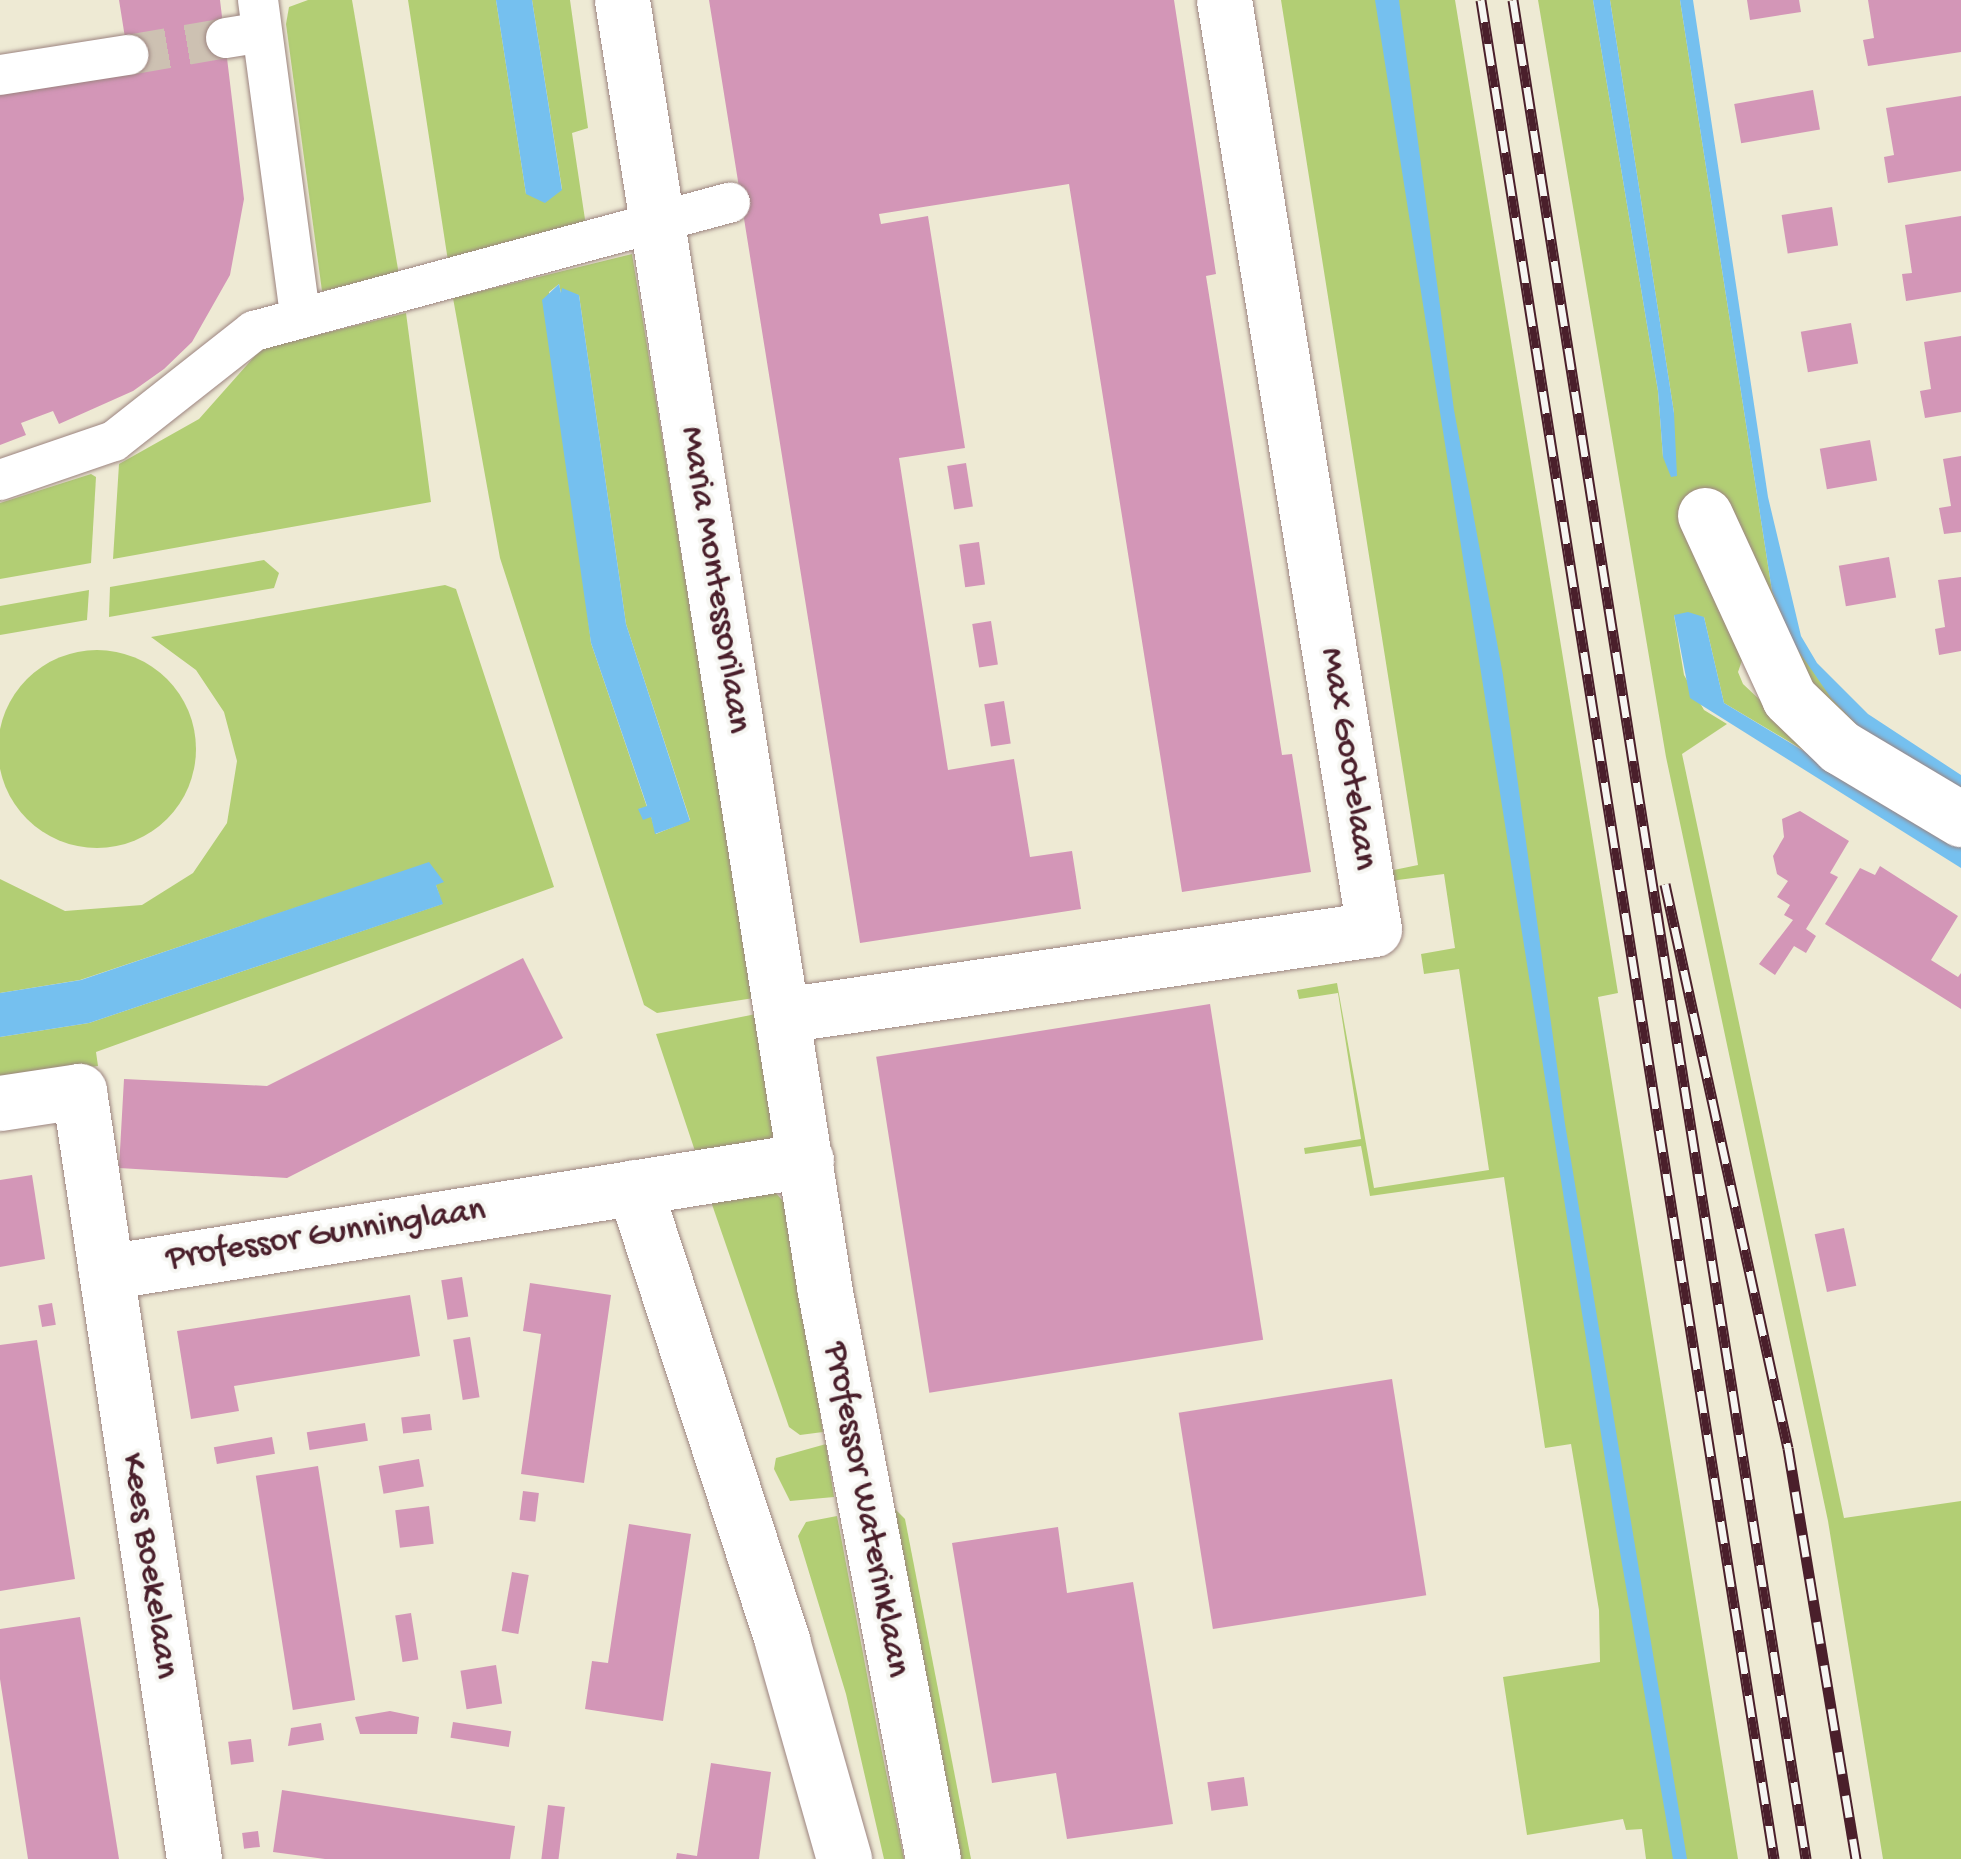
<!DOCTYPE html>
<html>
<head>
<meta charset="utf-8">
<style>
	body { margin:0 }
	#map { position:relative; width:1961px; height:1859px; overflow:hidden; background:#eeead4; font-family:"Gochi Hand",sans-serif }
	div>[style] { position:absolute }
	.green>* { inset:0; background:#b2ce74 }
	.round { border-radius:50% }
	.water>* { inset:0; background:#75c0ef }
	.building>* { inset:0; background:#d396b7; transform-origin:0 0 }
	.pedestrian-tunnel>* { height:40px; margin-top:-20px; transform-origin:0; background:repeating-linear-gradient(90deg,#cdc1b2 0 40px,transparent 0 60px) }
	.roads { filter:drop-shadow(0 0 2px #9c8480) drop-shadow(0 0 2px #9c8480) }
	.pedestrian>* { height:40px; margin:-20px; padding:0 20px; transform-origin:20px; border-radius:20px; background:#fff }
	.minor>* { height:55px; margin:-27.5px; padding:0 27.5px; transform-origin:27.5px; border-radius:27.5px; background:#fff }
	.rail>* { height:11px; margin-top:-5.5px; transform-origin:0; background:repeating-linear-gradient(90deg,#f6f6f2 0 22px,#4a1f2b 0 44px); box-sizing:border-box; border-block:2px solid #4a1f2b }
	span { translate:-50% -50%; white-space:nowrap; text-align:center; line-height:1.15; -webkit-text-stroke:8px #f6f6f2; paint-order:stroke }
	.street-label { font-size:35px; color:#4a1f2b }
</style>
</head>
<body>
<div id="map">
	<div class="green">
		<div style="clip-path:polygon(308px 0,352px 0,399px 275px,322px 291px,286px 24px,289px 7px)"></div>
		<div style="clip-path:polygon(408px 0,496px 0,526px 194px,562px 189px,532px 0,570px 0,588px 128px,572px 133px,586px 226px,448px 261px)"></div>
		<div style="clip-path:polygon(1281px 0,1455px 0,1618px 993px,1598px 997px,1738px 1859px,1646px 1859px,1642px 1829px,1626px 1830px,1623px 1819px,1527px 1835px,1503px 1677px,1600px 1662px,1599px 1610px,1571px 1444px,1545px 1448px,1504px 1177px,1370px 1196px,1361px 1146px,1305px 1154px,1304px 1148px,1361px 1139px,1338px 993px,1299px 999px,1297px 990px,1337px 983px,1374px 1188px,1489px 1170px,1459px 969px,1424px 974px,1421px 954px,1455px 948px,1444px 874px,1390px 881px,1389px 871px,1418px 865px)"></div>
		<div style="clip-path:polygon(1538px 0,1593px 0,1658px 391px,1663px 457px,1674px 413px,1610px 0,1680px 0,1772px 591px,1793px 643px,1961px 807px,1747px 646px,1738px 672px,1743px 684px,1830px 766px,1724px 703px,1704px 617px,1674px 615px,1684px 675px,1704px 710px,1727px 724px,1682px 754px,1844px 1518px,1961px 1501px,1961px 1859px,1883px 1859px,1828px 1521px,1666px 757px)"></div>
		<div style="clip-path:polygon(evenodd,632px 254px,754px 998px,657px 1013px,644px 1005px,500px 558px,453px 298px,632px 254px,559px 284px,561px 293px,579px 295px,626px 624px,690px 820px,656px 834px,651px 816px,639px 809px,647px 807px,591px 643px,549px 292px,559px 284px)"></div>
		<div style="clip-path:polygon(406px 313px,431px 502px,113px 559px,119px 464px,199px 419px,261px 349px)"></div>
		<div style="clip-path:polygon(91px 474px,96px 477px,91px 563px,0 579px,0 503px)"></div>
		<div style="clip-path:polygon(264px 560px,279px 573px,274px 588px,109px 617px,110px 587px)"></div>
		<div style="clip-path:polygon(445px 585px,456px 589px,554px 887px,96px 1052px,98px 1066px,0 1079px,0 1037px,89px 1023px,442px 904px,429px 863px,80px 980px,0 993px,0 879px,65px 911px,142px 905px,193px 873px,227px 823px,237px 761px,224px 712px,196px 670px,151px 637px)"></div>
		<div style="clip-path:polygon(89px 590px,87px 620px,0 635px,0 606px)"></div>
		<div class="round" style="left:-2px;top:650px;width:198px;height:198px"></div>
		<div style="clip-path:polygon(756px 1014px,778px 1147px,698px 1160px,656px 1034px)"></div>
		<div style="clip-path:polygon(767px 1184px,789px 1207px,823px 1432px,800px 1435px,789px 1427px,707px 1190px)"></div>
		<div style="clip-path:polygon(826px 1444px,834px 1497px,790px 1501px,774px 1469px,776px 1458px)"></div>
		<div style="clip-path:polygon(893px 1507px,905px 1519px,971px 1859px,958px 1859px)"></div>
		<div style="clip-path:polygon(837px 1516px,879px 1738px,904px 1859px,884px 1859px,846px 1694px,798px 1536px,806px 1522px)"></div>
	</div>
	<div class="water">
		<div style="clip-path:polygon(496px 0,532px 0,562px 190px,545px 203px,526px 194px)"></div>
		<div style="clip-path:polygon(1375px 0,1399px 0,1454px 410px,1503px 675px,1565px 1124px,1687px 1859px,1673px 1859px,1616px 1529px)"></div>
		<div style="clip-path:polygon(1593px 0,1610px 0,1674px 413px,1677px 476px,1671px 477px,1663px 457px,1658px 391px)"></div>
		<div style="clip-path:polygon(1680px 0,1693px 0,1768px 497px,1801px 636px,1817px 663px,1868px 714px,1961px 775px,1961px 791px,1859px 727px,1831px 698px,1793px 643px,1772px 591px)"></div>
		<div style="clip-path:polygon(559px 284px,561px 293px,562px 288px,579px 295px,626px 624px,690px 821px,655px 834px,651px 817px,643px 820px,638px 809px,647px 806px,591px 643px,542px 300px)"></div>
		<div style="clip-path:polygon(1688px 612px,1704px 617px,1724px 703px,1961px 846px,1961px 868px,1690px 698px,1674px 615px)"></div>
		<div style="clip-path:polygon(429px 862px,444px 882px,436px 885px,443px 904px,89px 1023px,0 1037px,0 993px,81px 980px)"></div>
	</div>
	<div class="building">
		<div style="clip-path:polygon(119px 0,220px 0,244px 199px,230px 275px,192px 342px,164px 369px,133px 391px,59px 424px,53px 411px,21px 423px,26px 435px,0 445px,0 90px,130px 69px)"></div>
		<div style="clip-path:polygon(709px 0,1174px 0,1216px 274px,1206px 276px,1222px 376px,1282px 755px,1292px 754px,1311px 872px,1182px 892px,1069px 184px,879px 214px,881px 224px,928px 216px,965px 448px,899px 458px,948px 770px,1014px 759px,1030px 857px,1072px 851px,1081px 909px,860px 943px)"></div>
		<div style="clip-path:polygon(1747px 0,1799px 0,1801px 12px,1750px 20px)"></div>
		<div style="clip-path:polygon(1868px 0,1961px 0,1961px 52px,1868px 66px,1863px 40px,1874px 38px)"></div>
		<div style="left:1813px;top:90px;width:40px;height:80px;rotate:80deg"></div>
		<div style="clip-path:polygon(1961px 96px,1961px 171px,1888px 183px,1884px 157px,1894px 155px,1886px 108px)"></div>
		<div style="left:1832px;top:207px;width:39px;height:51px;rotate:81deg"></div>
		<div style="clip-path:polygon(1961px 216px,1961px 292px,1906px 301px,1902px 274px,1912px 273px,1905px 225px)"></div>
		<div style="left:1851px;top:323px;width:41px;height:51px;rotate:80deg"></div>
		<div style="clip-path:polygon(1961px 336px,1961px 412px,1925px 418px,1920px 391px,1931px 389px,1924px 342px)"></div>
		<div style="left:1870px;top:440px;width:41px;height:51px;rotate:80deg"></div>
		<div style="clip-path:polygon(1961px 456px,1961px 532px,1944px 534px,1939px 508px,1951px 506px,1943px 459px)"></div>
		<div style="left:966px;top:463px;width:44px;height:19px;rotate:81deg"></div>
		<div style="left:979px;top:542px;width:43px;height:20px;rotate:82deg"></div>
		<div style="left:1889px;top:557px;width:41px;height:51px;rotate:80deg"></div>
		<div style="clip-path:polygon(1961px 577px,1961px 651px,1939px 655px,1935px 629px,1945px 627px,1938px 580px)"></div>
		<div style="left:991px;top:621px;width:44px;height:19px;rotate:81deg"></div>
		<div style="left:1004px;top:701px;width:43px;height:20px;rotate:81deg"></div>
		<div style="clip-path:polygon(1800px 811px,1849px 841px,1830px 873px,1838px 877px,1806px 929px,1816px 936px,1806px 953px,1794px 946px,1775px 975px,1759px 964px,1793px 920px,1784px 915px,1790px 905px,1777px 897px,1788px 881px,1777px 874px,1773px 856px,1784px 837px,1782px 819px)"></div>
		<div style="clip-path:polygon(1880px 866px,1958px 916px,1931px 960px,1958px 977px,1961px 973px,1961px 1009px,1825px 924px,1860px 868px,1875px 875px)"></div>
		<div style="clip-path:polygon(523px 958px,563px 1038px,287px 1178px,119px 1168px,124px 1079px,267px 1086px)"></div>
		<div style="left:1210px;top:1004px;width:340px;height:338px;rotate:81deg"></div>
		<div style="clip-path:polygon(32px 1175px,45px 1259px,0 1267px,0 1180px)"></div>
		<div style="left:1844px;top:1228px;width:59px;height:30px;rotate:78deg"></div>
		<div style="left:462px;top:1277px;width:40px;height:21px;rotate:81deg"></div>
		<div style="clip-path:polygon(530px 1283px,611px 1295px,584px 1483px,521px 1474px,541px 1334px,523px 1331px)"></div>
		<div style="clip-path:polygon(410px 1295px,420px 1356px,234px 1386px,239px 1411px,191px 1419px,177px 1331px)"></div>
		<div style="left:52px;top:1303px;width:22px;height:14px;rotate:80deg"></div>
		<div style="left:470px;top:1337px;width:61px;height:17px;rotate:81deg"></div>
		<div style="clip-path:polygon(37px 1340px,75px 1579px,0 1591px,0 1345px)"></div>
		<div style="left:1392px;top:1379px;width:219px;height:216px;rotate:81deg"></div>
		<div style="left:430px;top:1414px;width:16px;height:29px;rotate:83deg"></div>
		<div style="left:365px;top:1423px;width:18px;height:59px;rotate:81deg"></div>
		<div style="left:272px;top:1437px;width:17px;height:59px;rotate:80deg"></div>
		<div style="left:419px;top:1459px;width:28px;height:41px;rotate:80deg"></div>
		<div style="left:318px;top:1466px;width:237px;height:63px;rotate:81deg"></div>
		<div style="left:523px;top:1491px;width:16px;height:29px;rotate:7deg"></div>
		<div style="left:429px;top:1506px;width:38px;height:34px;rotate:83deg"></div>
		<div style="clip-path:polygon(629px 1524px,691px 1534px,663px 1721px,585px 1709px,592px 1661px,608px 1663px)"></div>
		<div style="clip-path:polygon(1058px 1527px,1067px 1593px,1133px 1582px,1173px 1824px,1067px 1839px,1056px 1773px,992px 1783px,952px 1543px)"></div>
		<div style="left:512px;top:1572px;width:17px;height:60px;rotate:10deg"></div>
		<div style="left:411px;top:1613px;width:47px;height:16px;rotate:81deg"></div>
		<div style="clip-path:polygon(80px 1617px,119px 1859px,28px 1859px,0 1679px,0 1629px)"></div>
		<div style="left:496px;top:1665px;width:39px;height:36px;rotate:81deg"></div>
		<div style="clip-path:polygon(390px 1711px,419px 1717px,417px 1734px,360px 1734px,355px 1717px)"></div>
		<div style="left:453px;top:1722px;width:59px;height:16px;rotate:9deg"></div>
		<div style="clip-path:polygon(321px 1723px,324px 1740px,288px 1746px,291px 1728px)"></div>
		<div style="left:251px;top:1739px;width:23px;height:23px;rotate:83deg"></div>
		<div style="clip-path:polygon(711px 1763px,771px 1772px,759px 1859px,676px 1859px,677px 1853px,697px 1856px)"></div>
		<div style="left:1244px;top:1777px;width:29px;height:37px;rotate:82deg"></div>
		<div style="clip-path:polygon(282px 1790px,515px 1826px,510px 1859px,325px 1859px,273px 1852px)"></div>
		<div style="left:548px;top:1805px;width:17px;height:55px;rotate:7deg"></div>
		<div style="left:258px;top:1831px;width:16px;height:16px;rotate:83deg"></div>
	</div>
	<div class="pedestrian-tunnel">
		<div style="left:128px;top:55px;width:99px;rotate:-9.8deg"></div>
	</div>
	<div class="roads">
		<div class="pedestrian">
			<div style="left:258px;top:0;width:319px;rotate:82.4deg"></div>
			<div style="left:226px;top:38px;width:36px;rotate:-9deg"></div>
			<div style="left:0;top:75px;width:130px;rotate:-8.9deg"></div>
			<div style="left:0;top:480px;width:120px;rotate:-18.9deg"></div>
			<div style="left:114px;top:441px;width:178px;rotate:-38.2deg"></div>
			<div style="left:254px;top:331px;width:493px;rotate:-15.1deg"></div>
		</div>
		<div class="minor">
			<div style="left:622px;top:0;width:1308px;rotate:81.07deg"></div>
			<div style="left:825px;top:1292px;width:577px;rotate:79.22deg"></div>
			<div style="left:1705px;top:515px;width:201px;rotate:65.3deg"></div>
			<div style="left:1789px;top:698px;width:71px;rotate:43.9deg"></div>
			<div style="left:1840px;top:747px;width:141px;rotate:30.8deg"></div>
			<div style="left:783px;top:1015px;width:597px;rotate:-8.28deg"></div>
			<div style="left:1374px;top:929px;width:941px;rotate:-99.17deg"></div>
			<div style="left:0;top:1103px;width:80px;rotate:-8.6deg"></div>
			<div style="left:79px;top:1091px;width:777px;rotate:81.48deg"></div>
			<div style="left:634px;top:1187px;width:478px;rotate:71.9deg"></div>
			<div style="left:782px;top:1641px;width:227px;rotate:74.1deg"></div>
			<div style="left:106px;top:1272px;width:709px;rotate:-9.09deg"></div>
		</div>
	</div>
	<div class="rail">
		<div style="left:1481px;top:0;width:1882px;rotate:81.04deg"></div>
		<div style="left:1513px;top:0;width:1882px;rotate:81.04deg"></div>
		<div style="left:1665px;top:884px;width:577px;rotate:77.7deg"></div>
		<div style="left:1788px;top:1448px;width:417px;rotate:80.6deg"></div>
	</div>
	<div class="street-label">
		<span style="left:714px;top:580px;rotate:81deg">Maria Montessorilaan</span>
		<span style="left:1347px;top:759px;rotate:81deg">Max Gootelaan</span>
		<span style="left:326px;top:1236px;rotate:-9deg">Professor Gunninglaan</span>
		<span style="left:865px;top:1510px;rotate:79deg">Professor Waterinklaan</span>
		<span style="left:148px;top:1566px;rotate:81deg">Kees Boekelaan</span>
	</div>
</div>
</body>
</html>
